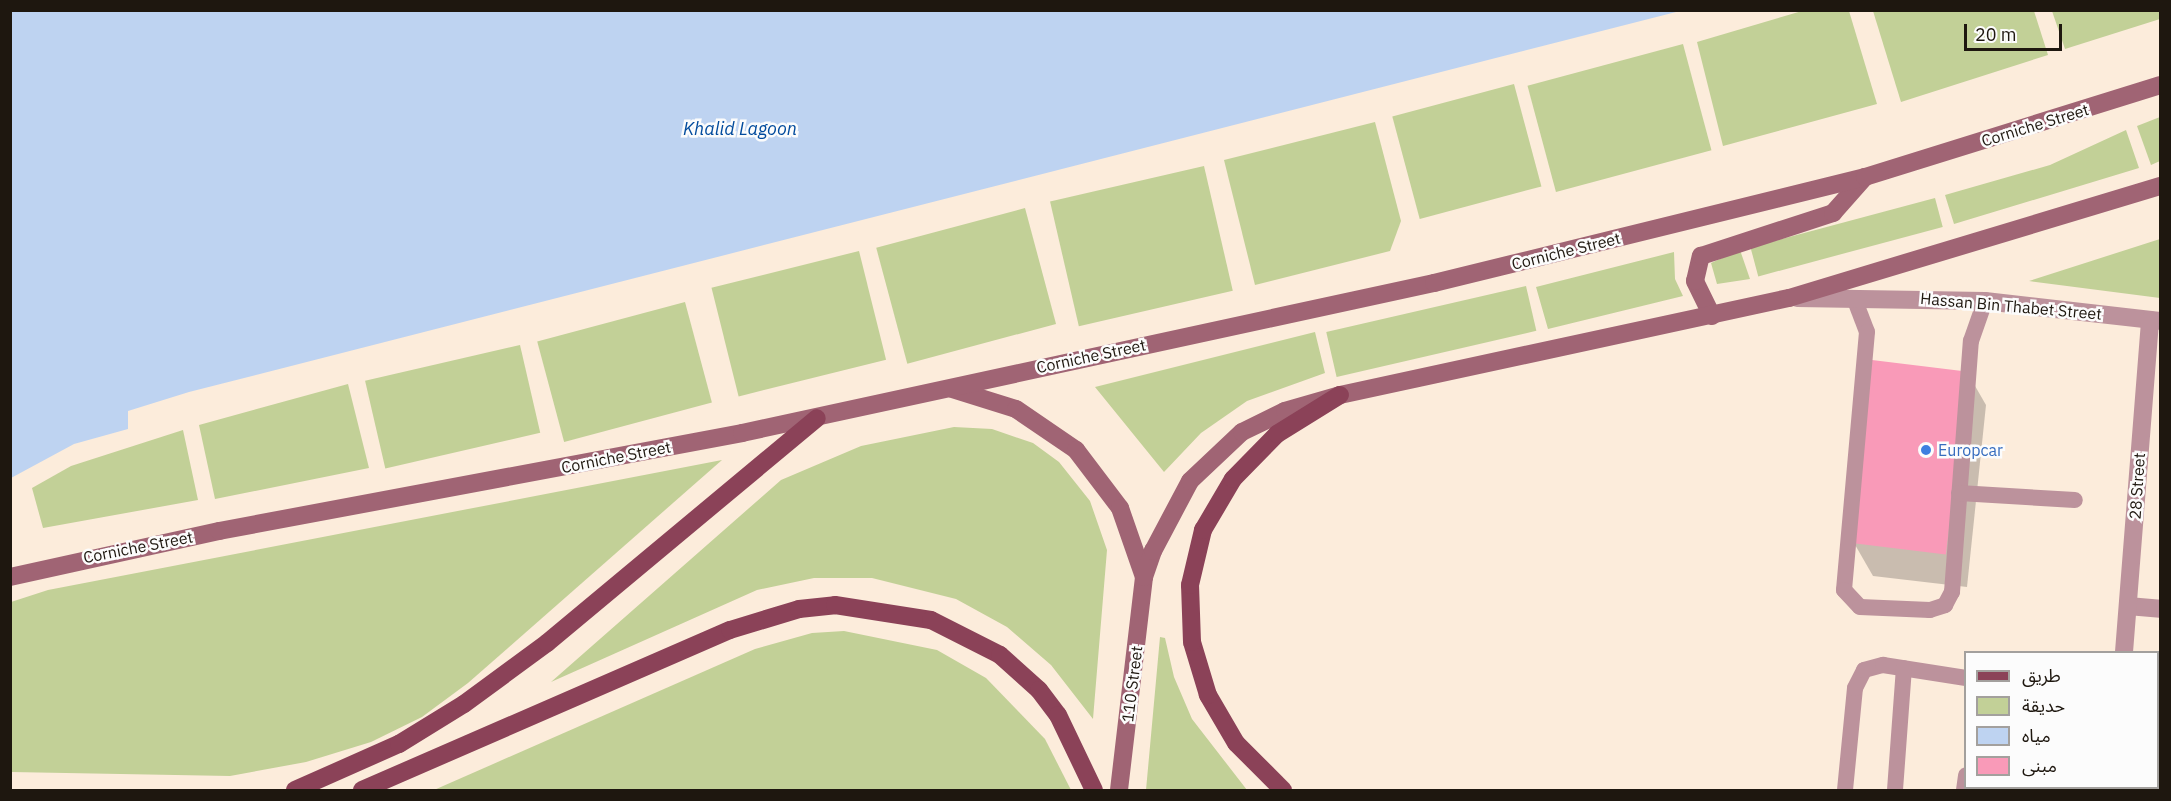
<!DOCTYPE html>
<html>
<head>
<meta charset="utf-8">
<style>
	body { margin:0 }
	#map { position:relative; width:2171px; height:801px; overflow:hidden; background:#fcecdb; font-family:"IBM Plex Sans","Noto Sans Arabic",sans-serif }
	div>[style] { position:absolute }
	.green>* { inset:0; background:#c2d097; transform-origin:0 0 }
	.water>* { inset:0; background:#bed3f1 }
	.shadow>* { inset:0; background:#0003 }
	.building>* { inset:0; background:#f99ab8; transform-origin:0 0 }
	.lane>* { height:16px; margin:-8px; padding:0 8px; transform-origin:8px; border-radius:8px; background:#bc929c }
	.street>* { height:18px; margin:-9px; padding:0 9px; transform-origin:9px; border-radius:9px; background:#bc929c }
	.secondary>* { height:18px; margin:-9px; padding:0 9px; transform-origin:9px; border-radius:9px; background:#a06474 }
	.primary>* { height:18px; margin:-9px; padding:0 9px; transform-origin:9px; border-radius:9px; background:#8b4258 }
	.dots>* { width:16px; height:16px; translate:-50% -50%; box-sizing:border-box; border:3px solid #fcfcfc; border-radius:50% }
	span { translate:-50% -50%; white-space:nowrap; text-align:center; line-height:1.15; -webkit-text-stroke:5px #fcfcfc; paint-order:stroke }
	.street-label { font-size:16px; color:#1e170f }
	.shop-label { font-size:16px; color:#366cbe }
	.left { translate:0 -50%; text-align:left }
	.water-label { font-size:18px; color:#024b9d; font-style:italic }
	.frame { position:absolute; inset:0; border:12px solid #1e170f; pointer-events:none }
	.legend { position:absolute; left:1964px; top:651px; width:195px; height:138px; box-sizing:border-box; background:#fcfcfc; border:2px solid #a3a09d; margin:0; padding:8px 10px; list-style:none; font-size:18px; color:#1e170f }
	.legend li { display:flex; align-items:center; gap:12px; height:30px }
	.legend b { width:30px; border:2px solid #a3a09d }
	.scale { position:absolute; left:1964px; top:24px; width:98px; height:27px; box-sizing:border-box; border:3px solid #1e170f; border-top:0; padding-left:8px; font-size:18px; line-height:21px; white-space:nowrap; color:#1e170f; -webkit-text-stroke:4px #fcfcfc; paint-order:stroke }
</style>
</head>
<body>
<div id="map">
	<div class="green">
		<div style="clip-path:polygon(1802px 11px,1849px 11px,1877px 104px,1723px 146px,1697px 42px)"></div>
		<div style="clip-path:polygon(1873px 11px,2034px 11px,2048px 55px,1901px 102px)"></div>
		<div style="clip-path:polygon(2052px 11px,2160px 11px,2160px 19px,2065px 49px)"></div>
		<div style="left:1683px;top:44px;width:110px;height:161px;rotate:75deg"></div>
		<div style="left:1514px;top:84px;width:106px;height:126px;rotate:75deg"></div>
		<div style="clip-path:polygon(2160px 117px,2160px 161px,2151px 165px,2137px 126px)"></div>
		<div style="clip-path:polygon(1375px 122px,1401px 221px,1390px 251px,1255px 285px,1224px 160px)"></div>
		<div style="clip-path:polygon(2126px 130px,2139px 168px,1954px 224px,1945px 195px,2050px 165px)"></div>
		<div style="left:1204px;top:166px;width:128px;height:158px;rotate:77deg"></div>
		<div style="left:1935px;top:198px;width:30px;height:191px;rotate:75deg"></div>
		<div style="left:1025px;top:208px;width:120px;height:154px;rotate:75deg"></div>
		<div style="clip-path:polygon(2160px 239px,2160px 298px,2029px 281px)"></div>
		<div style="clip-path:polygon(1740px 250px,1750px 279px,1717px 284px,1711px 263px)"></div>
		<div style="left:859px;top:251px;width:112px;height:152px;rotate:76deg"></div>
		<div style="clip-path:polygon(1674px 252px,1675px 279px,1683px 296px,1548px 329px,1536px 287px)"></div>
		<div style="left:1526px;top:286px;width:46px;height:205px;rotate:77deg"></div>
		<div style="left:685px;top:302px;width:104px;height:153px;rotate:75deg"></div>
		<div style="clip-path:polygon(1315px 332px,1325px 373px,1247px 401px,1201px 433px,1164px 472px,1095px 387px)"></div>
		<div style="left:520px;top:345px;width:90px;height:159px;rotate:77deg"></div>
		<div style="clip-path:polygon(348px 384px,369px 468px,215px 499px,199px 425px)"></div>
		<div style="clip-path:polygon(954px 427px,992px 429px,1033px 443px,1059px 462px,1090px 501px,1107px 550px,1093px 719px,1051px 665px,1007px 627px,956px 599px,872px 578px,814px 578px,757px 590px,551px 682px,781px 480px,861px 446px)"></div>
		<div style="clip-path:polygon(183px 430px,198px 500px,43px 528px,32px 488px,71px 466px)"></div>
		<div style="clip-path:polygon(722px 460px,468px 683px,422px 717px,371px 742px,306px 762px,230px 776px,11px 772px,11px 602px,48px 590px)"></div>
		<div style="clip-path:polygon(844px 631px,937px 650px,986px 678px,1045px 739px,1071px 790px,434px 790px,755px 649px,812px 633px)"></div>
		<div style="clip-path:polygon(1160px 637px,1165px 638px,1174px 677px,1192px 719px,1247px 790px,1146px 790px)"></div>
	</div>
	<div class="water">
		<div style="clip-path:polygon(11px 10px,1680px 10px,1680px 11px,189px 392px,128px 411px,128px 429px,74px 444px,11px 478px)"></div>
	</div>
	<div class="shadow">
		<div style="clip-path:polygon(1967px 372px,1986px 405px,1967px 587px,1873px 576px,1854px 543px)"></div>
	</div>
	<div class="building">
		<div style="left:1872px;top:360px;width:97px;height:184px;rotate:7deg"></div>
	</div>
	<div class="lane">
		<div style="left:1854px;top:298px;width:36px;rotate:69deg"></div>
		<div style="left:1867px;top:332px;width:259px;rotate:95.1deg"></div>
		<div style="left:1844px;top:590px;width:23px;rotate:47deg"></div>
		<div style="left:1860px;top:607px;width:70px;rotate:2.5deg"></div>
		<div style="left:1930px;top:610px;width:16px;rotate:-18deg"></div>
		<div style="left:1945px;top:605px;width:15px;rotate:-62deg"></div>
		<div style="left:1952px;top:592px;width:252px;rotate:-85.7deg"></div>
		<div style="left:1971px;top:341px;width:42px;rotate:-70.7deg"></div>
		<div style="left:1959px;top:493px;width:116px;rotate:3.5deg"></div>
		<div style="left:1845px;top:790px;width:102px;rotate:-84.4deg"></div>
		<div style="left:1855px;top:688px;width:20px;rotate:-63deg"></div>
		<div style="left:1864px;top:670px;width:20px;rotate:-15deg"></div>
		<div style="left:1883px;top:665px;width:84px;rotate:8.9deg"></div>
		<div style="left:1895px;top:790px;width:122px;rotate:-85.8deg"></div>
		<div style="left:1964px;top:790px;width:15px;rotate:-82deg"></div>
		<div style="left:2043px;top:790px;width:2px;rotate:-90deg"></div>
	</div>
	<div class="street">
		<div style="left:1797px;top:298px;width:188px;rotate:0.9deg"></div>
		<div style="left:1985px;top:301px;width:176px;rotate:6.5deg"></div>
		<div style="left:2128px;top:606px;width:32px;rotate:5deg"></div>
		<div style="left:2124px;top:652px;width:333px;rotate:-85.5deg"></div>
		<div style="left:2110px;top:790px;width:2px;rotate:-63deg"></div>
	</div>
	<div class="secondary">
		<div style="left:1712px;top:316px;width:39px;rotate:-116deg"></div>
		<div style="left:1695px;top:281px;width:26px;rotate:-77deg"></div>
		<div style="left:1701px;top:256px;width:139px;rotate:-18deg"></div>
		<div style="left:1833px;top:213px;width:48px;rotate:-48.4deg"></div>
		<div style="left:952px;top:389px;width:67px;rotate:17.4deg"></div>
		<div style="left:1016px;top:409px;width:73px;rotate:34.3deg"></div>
		<div style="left:1076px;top:450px;width:73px;rotate:52.8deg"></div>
		<div style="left:1120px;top:508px;width:73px;rotate:70.8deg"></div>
		<div style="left:10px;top:577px;width:214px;rotate:-12.4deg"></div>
		<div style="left:219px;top:531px;width:532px;rotate:-10.61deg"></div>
		<div style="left:742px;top:433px;width:708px;rotate:-12.23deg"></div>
		<div style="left:1434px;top:283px;width:444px;rotate:-13.8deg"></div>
		<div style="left:1865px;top:177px;width:309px;rotate:-17.3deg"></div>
		<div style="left:1119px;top:790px;width:214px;rotate:-83.3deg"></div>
		<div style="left:1144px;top:577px;width:28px;rotate:-71deg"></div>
		<div style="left:1153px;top:551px;width:79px;rotate:-62.1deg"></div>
		<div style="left:1190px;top:481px;width:71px;rotate:-43.3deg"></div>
		<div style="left:1242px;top:432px;width:48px;rotate:-26deg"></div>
		<div style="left:1285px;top:411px;width:57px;rotate:-16.2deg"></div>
		<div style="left:1340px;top:395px;width:459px;rotate:-12.2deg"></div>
		<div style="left:1789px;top:298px;width:388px;rotate:-16.8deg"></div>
	</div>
	<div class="primary">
		<div style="left:295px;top:790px;width:114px;rotate:-23.9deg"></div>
		<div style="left:399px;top:744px;width:76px;rotate:-31.6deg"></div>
		<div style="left:464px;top:704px;width:103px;rotate:-36.3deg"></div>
		<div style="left:547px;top:643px;width:351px;rotate:-39.8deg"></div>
		<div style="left:362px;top:790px;width:401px;rotate:-23.5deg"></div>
		<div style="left:730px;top:630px;width:72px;rotate:-16.9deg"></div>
		<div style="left:799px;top:609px;width:36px;rotate:-6deg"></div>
		<div style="left:835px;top:605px;width:97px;rotate:8.9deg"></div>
		<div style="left:931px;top:620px;width:77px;rotate:26.9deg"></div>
		<div style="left:1000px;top:655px;width:52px;rotate:41.9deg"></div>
		<div style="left:1039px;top:690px;width:31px;rotate:53deg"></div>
		<div style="left:1058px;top:715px;width:83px;rotate:64.4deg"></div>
		<div style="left:1283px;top:790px;width:66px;rotate:-135deg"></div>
		<div style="left:1236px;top:743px;width:56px;rotate:-120.3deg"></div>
		<div style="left:1208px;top:695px;width:55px;rotate:-106.8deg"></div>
		<div style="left:1192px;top:642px;width:57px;rotate:-92deg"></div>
		<div style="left:1190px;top:585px;width:57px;rotate:-76.7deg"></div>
		<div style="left:1203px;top:530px;width:59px;rotate:-59.5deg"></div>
		<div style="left:1233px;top:479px;width:63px;rotate:-45.6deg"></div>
		<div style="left:1277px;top:434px;width:74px;rotate:-31.8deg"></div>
	</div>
	<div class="dots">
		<div style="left:1926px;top:450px;background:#3f7fe0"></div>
	</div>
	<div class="street-label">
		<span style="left:2035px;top:125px;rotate:-17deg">Corniche Street</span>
		<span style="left:1566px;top:251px;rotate:-14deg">Corniche Street</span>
		<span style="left:2011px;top:306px;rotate:5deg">Hassan Bin Thabet Street</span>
		<span style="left:1091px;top:356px;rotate:-12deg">Corniche Street</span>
		<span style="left:616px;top:457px;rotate:-11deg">Corniche Street</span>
		<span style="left:2137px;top:486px;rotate:-86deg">28 Street</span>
		<span style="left:138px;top:547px;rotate:-11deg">Corniche Street</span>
		<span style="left:1132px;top:684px;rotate:-83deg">110 Street</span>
	</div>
	<div class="shop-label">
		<span class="left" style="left:1938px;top:450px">Europcar</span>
	</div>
	<div class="water-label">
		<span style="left:740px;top:129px">Khalid Lagoon</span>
	</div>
	<div class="frame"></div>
	<ul class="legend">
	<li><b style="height:8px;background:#8b4258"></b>طريق</li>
	<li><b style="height:16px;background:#c2d097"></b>حديقة</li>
	<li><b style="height:16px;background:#bed3f1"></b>مياه</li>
	<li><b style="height:16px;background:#f99ab8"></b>مبنى</li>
	</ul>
	<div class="scale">20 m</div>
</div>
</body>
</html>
